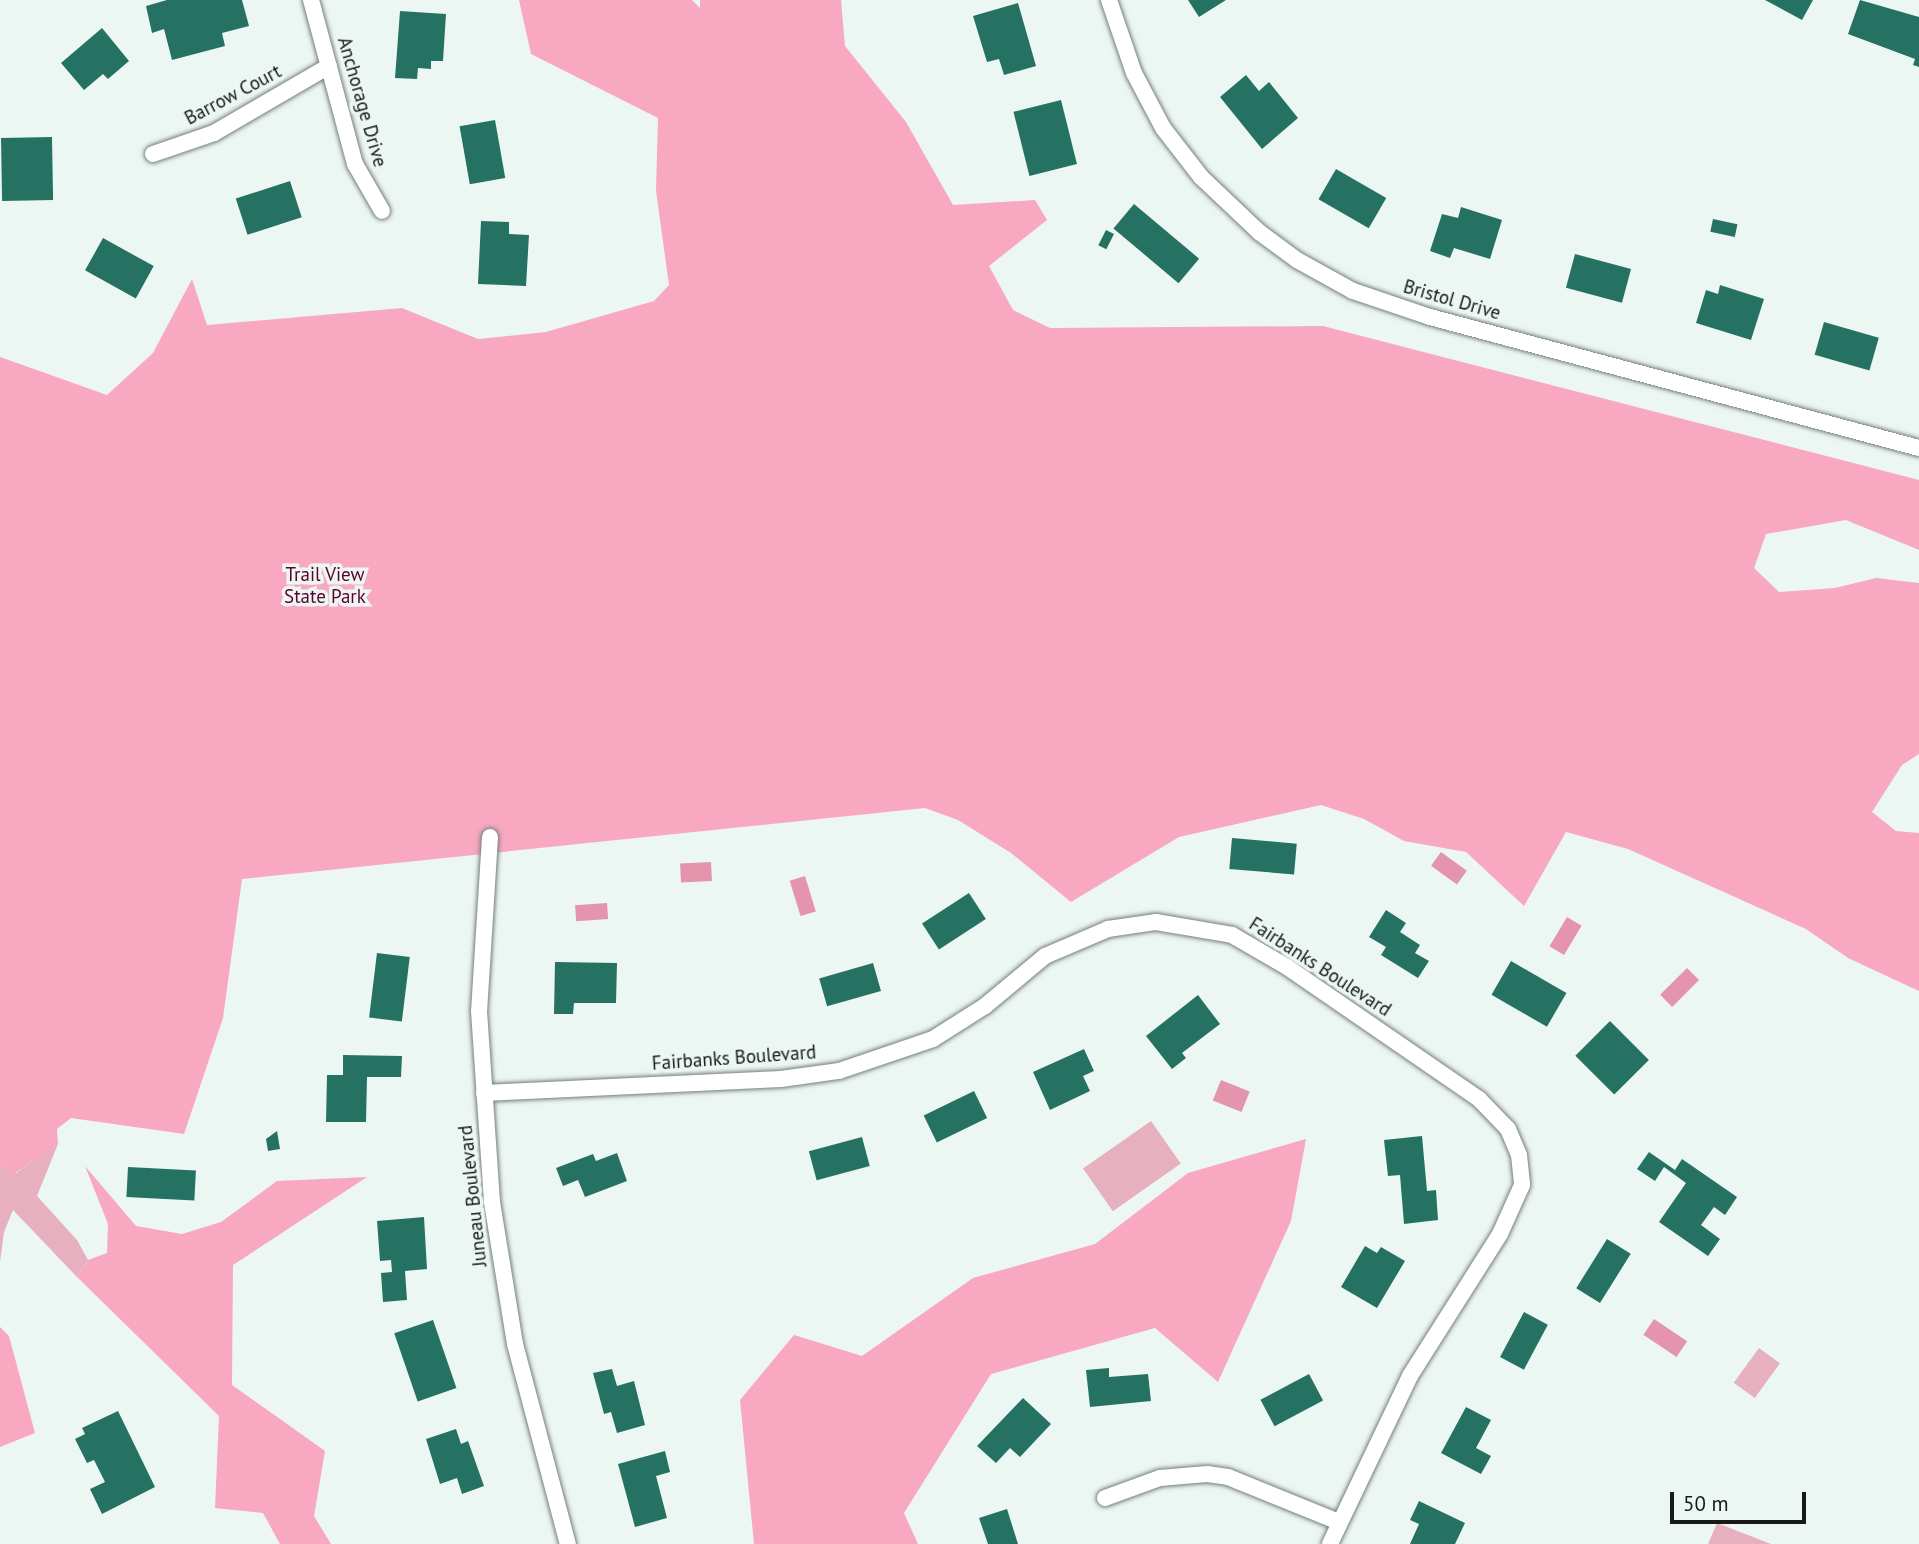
<!DOCTYPE html>
<html>
<head>
<meta charset="utf-8">
<style>
	body { margin:0 }
	#map { position:relative; width:1919px; height:1544px; overflow:hidden; background:#ecf7f3; font-family:"PT Sans",sans-serif }
	div>[style] { position:absolute }
	.green>* { inset:0; background:#e6b0bf; transform-origin:0 0 }
	.forest>* { inset:0; background:#f8a8c0 }
	.water>* { inset:0; background:#e495ad; transform-origin:0 0 }
	.building>* { inset:0; background:#257263; transform-origin:0 0 }
	.roads { filter:drop-shadow(0 0 2px #757f7c) drop-shadow(0 0 2px #757f7c) }
	.street>* { height:16px; margin:-8px; padding:0 8px; transform-origin:8px; border-radius:8px; background:#fff }
	span { translate:-50% -50%; white-space:nowrap; text-align:center; line-height:1.15; -webkit-text-stroke:7px #ecf7f3; paint-order:stroke }
	.street-label { font-size:19px; color:#151918 }
	.park-label { font-size:19px; color:#5e002d }
	.scale { position:absolute; left:1670px; top:1492px; width:136px; height:32px; box-sizing:border-box; border:4px solid #151918; border-top:0; padding-left:9px; font-size:21px; line-height:24px; white-space:nowrap; color:#151918; -webkit-text-stroke:5px #ecf7f3; paint-order:stroke }
</style>
</head>
<body>
<div id="map">
	<div class="green">
		<div style="left:1151px;top:1121px;width:52px;height:83px;rotate:55deg"></div>
		<div style="clip-path:polygon(58px 1144px,37px 1196px,77px 1240px,88px 1260px,77px 1277px,13px 1210px,4px 1232px,0 1262px,0 1165px,16px 1173px)"></div>
		<div style="left:1759px;top:1348px;width:26px;height:43px;rotate:36deg"></div>
		<div style="clip-path:polygon(1717px 1523px,1771px 1544px,1708px 1544px)"></div>
	</div>
	<div class="forest">
		<div style="clip-path:polygon(519px 0,692px 0,700px 8px,700px 0,841px 0,845px 46px,906px 122px,953px 205px,1035px 200px,1047px 220px,989px 266px,1013px 310px,1050px 328px,1323px 326px,1919px 480px,1919px 550px,1846px 520px,1766px 534px,1754px 568px,1779px 592px,1835px 588px,1876px 578px,1919px 583px,1919px 754px,1902px 765px,1872px 812px,1896px 831px,1919px 833px,1919px 991px,1848px 958px,1806px 929px,1628px 849px,1566px 832px,1524px 906px,1466px 852px,1404px 841px,1364px 819px,1321px 805px,1179px 837px,1071px 902px,1011px 853px,958px 820px,925px 808px,242px 879px,223px 1018px,184px 1134px,71px 1118px,57px 1129px,58px 1144px,43px 1155px,15px 1173px,0 1165px,0 357px,107px 395px,153px 353px,192px 279px,207px 325px,402px 308px,478px 339px,546px 332px,654px 301px,669px 285px,656px 191px,658px 118px,531px 54px)"></div>
		<div style="clip-path:polygon(1306px 1139px,1291px 1221px,1218px 1382px,1155px 1328px,991px 1374px,904px 1513px,918px 1544px,754px 1544px,740px 1400px,794px 1335px,862px 1356px,973px 1278px,1095px 1244px,1188px 1173px)"></div>
		<div style="clip-path:polygon(85px 1166px,136px 1226px,182px 1234px,221px 1222px,277px 1181px,367px 1177px,233px 1265px,232px 1385px,325px 1451px,314px 1516px,331px 1544px,280px 1544px,263px 1513px,215px 1508px,219px 1416px,77px 1277px,88px 1260px,107px 1253px,108px 1224px)"></div>
		<div style="clip-path:polygon(0 1327px,9px 1336px,35px 1433px,0 1447px)"></div>
	</div>
	<div class="water">
		<div style="left:1441px;top:852px;width:32px;height:17px;rotate:36deg"></div>
		<div style="left:711px;top:862px;width:19px;height:31px;rotate:87deg"></div>
		<div style="left:805px;top:876px;width:37px;height:16px;rotate:73deg"></div>
		<div style="left:607px;top:903px;width:16px;height:32px;rotate:86deg"></div>
		<div style="left:1567px;top:917px;width:17px;height:34px;rotate:31deg"></div>
		<div style="left:1687px;top:968px;width:17px;height:38px;rotate:45deg"></div>
		<div style="left:1221px;top:1080px;width:31px;height:22px;rotate:22deg"></div>
		<div style="left:1654px;top:1319px;width:40px;height:19px;rotate:34deg"></div>
	</div>
	<div class="building">
		<div style="clip-path:polygon(167px 0,242px 0,249px 26px,222px 33px,225px 46px,172px 60px,164px 29px,152px 33px,146px 6px)"></div>
		<div style="clip-path:polygon(1188px 0,1226px 0,1199px 17px)"></div>
		<div style="clip-path:polygon(1765px 0,1813px 0,1802px 20px)"></div>
		<div style="clip-path:polygon(1860px 0,1919px 17px,1919px 67px,1913px 65px,1915px 59px,1848px 34px)"></div>
		<div style="clip-path:polygon(1018px 3px,1036px 66px,1004px 75px,999px 59px,987px 62px,973px 16px)"></div>
		<div style="clip-path:polygon(400px 11px,446px 14px,443px 61px,431px 61px,431px 69px,418px 68px,417px 79px,395px 78px)"></div>
		<div style="clip-path:polygon(102px 28px,129px 61px,108px 79px,103px 74px,84px 90px,61px 63px)"></div>
		<div style="clip-path:polygon(1246px 75px,1259px 91px,1269px 82px,1298px 118px,1262px 149px,1220px 97px)"></div>
		<div style="left:1061px;top:100px;width:66px;height:49px;rotate:76deg"></div>
		<div style="left:495px;top:120px;width:59px;height:36px;rotate:80deg"></div>
		<div style="left:52px;top:137px;width:63px;height:51px;rotate:89deg"></div>
		<div style="left:1336px;top:169px;width:58px;height:35px;rotate:30deg"></div>
		<div style="left:290px;top:181px;width:38px;height:57px;rotate:72deg"></div>
		<div style="left:1134px;top:204px;width:85px;height:32px;rotate:40deg"></div>
		<div style="clip-path:polygon(1461px 207px,1502px 220px,1490px 259px,1454px 248px,1450px 258px,1430px 251px,1442px 214px,1458px 218px)"></div>
		<div style="left:1713px;top:219px;width:25px;height:13px;rotate:12deg"></div>
		<div style="clip-path:polygon(481px 221px,509px 222px,509px 234px,529px 235px,526px 286px,478px 284px)"></div>
		<div style="left:1106px;top:230px;width:9px;height:17px;rotate:27deg"></div>
		<div style="left:103px;top:238px;width:58px;height:37px;rotate:29deg"></div>
		<div style="left:1575px;top:254px;width:58px;height:35px;rotate:15deg"></div>
		<div style="clip-path:polygon(1720px 285px,1764px 299px,1751px 340px,1696px 323px,1706px 290px,1718px 294px)"></div>
		<div style="left:1824px;top:322px;width:57px;height:34px;rotate:16deg"></div>
		<div style="left:1232px;top:838px;width:65px;height:31px;rotate:5deg"></div>
		<div style="left:969px;top:893px;width:31px;height:56px;rotate:57deg"></div>
		<div style="clip-path:polygon(1386px 910px,1406px 923px,1400px 932px,1420px 945px,1415px 953px,1429px 961px,1418px 978px,1381px 955px,1386px 947px,1369px 937px)"></div>
		<div style="left:377px;top:953px;width:33px;height:65px;rotate:7deg"></div>
		<div style="left:1511px;top:961px;width:64px;height:39px;rotate:30deg"></div>
		<div style="clip-path:polygon(555px 962px,617px 963px,616px 1003px,574px 1003px,573px 1014px,554px 1014px)"></div>
		<div style="left:873px;top:963px;width:29px;height:56px;rotate:74deg"></div>
		<div style="clip-path:polygon(1198px 995px,1220px 1024px,1182px 1053px,1186px 1058px,1172px 1069px,1146px 1036px)"></div>
		<div style="left:1610px;top:1021px;width:55px;height:49px;rotate:45deg"></div>
		<div style="clip-path:polygon(1084px 1049px,1094px 1071px,1083px 1076px,1090px 1091px,1050px 1110px,1033px 1072px)"></div>
		<div style="clip-path:polygon(343px 1055px,402px 1056px,401px 1077px,367px 1077px,366px 1122px,326px 1122px,327px 1075px,343px 1075px)"></div>
		<div style="left:974px;top:1091px;width:30px;height:56px;rotate:64deg"></div>
		<div style="clip-path:polygon(277px 1131px,280px 1149px,268px 1151px,266px 1139px)"></div>
		<div style="clip-path:polygon(1422px 1136px,1427px 1191px,1436px 1190px,1438px 1220px,1404px 1224px,1400px 1175px,1388px 1176px,1384px 1140px)"></div>
		<div style="left:862px;top:1137px;width:30px;height:55px;rotate:75deg"></div>
		<div style="clip-path:polygon(1649px 1152px,1675px 1170px,1682px 1159px,1737px 1197px,1725px 1215px,1714px 1207px,1701px 1225px,1720px 1239px,1708px 1256px,1659px 1222px,1686px 1183px,1664px 1167px,1655px 1181px,1637px 1169px)"></div>
		<div style="clip-path:polygon(617px 1153px,627px 1181px,585px 1197px,578px 1180px,563px 1186px,556px 1168px,593px 1154px,596px 1161px)"></div>
		<div style="left:128px;top:1167px;width:68px;height:30px;rotate:3deg"></div>
		<div style="clip-path:polygon(424px 1217px,427px 1269px,405px 1271px,407px 1300px,383px 1302px,381px 1273px,392px 1272px,391px 1260px,380px 1261px,377px 1221px)"></div>
		<div style="left:1607px;top:1239px;width:28px;height:58px;rotate:32deg"></div>
		<div style="clip-path:polygon(1365px 1246px,1377px 1253px,1381px 1247px,1405px 1261px,1377px 1308px,1341px 1287px)"></div>
		<div style="left:1524px;top:1312px;width:27px;height:51px;rotate:28deg"></div>
		<div style="left:433px;top:1320px;width:72px;height:41px;rotate:71deg"></div>
		<div style="clip-path:polygon(1109px 1368px,1109px 1377px,1148px 1374px,1151px 1401px,1090px 1407px,1086px 1370px)"></div>
		<div style="clip-path:polygon(612px 1369px,617px 1386px,634px 1381px,645px 1425px,617px 1433px,611px 1412px,604px 1414px,593px 1373px)"></div>
		<div style="left:1309px;top:1374px;width:30px;height:55px;rotate:62deg"></div>
		<div style="clip-path:polygon(1023px 1398px,1051px 1424px,1020px 1457px,1010px 1448px,996px 1463px,977px 1446px)"></div>
		<div style="clip-path:polygon(1466px 1407px,1491px 1420px,1476px 1448px,1491px 1456px,1481px 1474px,1441px 1453px)"></div>
		<div style="clip-path:polygon(118px 1411px,155px 1487px,102px 1514px,90px 1489px,105px 1482px,94px 1460px,87px 1463px,75px 1439px,85px 1434px,82px 1428px)"></div>
		<div style="clip-path:polygon(456px 1429px,461px 1444px,468px 1441px,484px 1486px,462px 1494px,457px 1478px,440px 1484px,426px 1439px)"></div>
		<div style="clip-path:polygon(665px 1451px,670px 1472px,656px 1476px,667px 1518px,635px 1527px,618px 1464px)"></div>
		<div style="clip-path:polygon(1419px 1501px,1465px 1523px,1455px 1544px,1410px 1544px,1419px 1524px,1410px 1520px)"></div>
		<div style="clip-path:polygon(1007px 1509px,1018px 1544px,988px 1544px,979px 1518px)"></div>
	</div>
	<div class="roads">
		<div class="street">
			<div style="left:311px;top:0;width:170px;rotate:75deg"></div>
			<div style="left:355px;top:164px;width:54px;rotate:60.1deg"></div>
			<div style="left:1109px;top:0;width:77px;rotate:71.1deg"></div>
			<div style="left:1134px;top:73px;width:62px;rotate:62.2deg"></div>
			<div style="left:1163px;top:128px;width:62px;rotate:52.2deg"></div>
			<div style="left:1201px;top:177px;width:80px;rotate:43.5deg"></div>
			<div style="left:1259px;top:232px;width:47px;rotate:36.4deg"></div>
			<div style="left:1297px;top:260px;width:64px;rotate:29deg"></div>
			<div style="left:1353px;top:291px;width:81px;rotate:18.7deg"></div>
			<div style="left:1430px;top:317px;width:506px;rotate:15deg"></div>
			<div style="left:153px;top:154px;width:65px;rotate:-19deg"></div>
			<div style="left:214px;top:133px;width:133px;rotate:-30.2deg"></div>
			<div style="left:490px;top:837px;width:174px;rotate:93.6deg"></div>
			<div style="left:479px;top:1011px;width:191px;rotate:86.1deg"></div>
			<div style="left:492px;top:1202px;width:144px;rotate:80.8deg"></div>
			<div style="left:515px;top:1344px;width:207px;rotate:75.2deg"></div>
			<div style="left:484px;top:1093px;width:297px;rotate:-2.7deg"></div>
			<div style="left:781px;top:1079px;width:59px;rotate:-7.9deg"></div>
			<div style="left:839px;top:1071px;width:99px;rotate:-18.8deg"></div>
			<div style="left:933px;top:1039px;width:62px;rotate:-32.4deg"></div>
			<div style="left:985px;top:1006px;width:78px;rotate:-39.8deg"></div>
			<div style="left:1045px;top:956px;width:69px;rotate:-23.2deg"></div>
			<div style="left:1108px;top:929px;width:49px;rotate:-8.3deg"></div>
			<div style="left:1156px;top:922px;width:77px;rotate:9.7deg"></div>
			<div style="left:1232px;top:935px;width:64px;rotate:30.2deg"></div>
			<div style="left:1287px;top:967px;width:233px;rotate:34.5deg"></div>
			<div style="left:1479px;top:1099px;width:42px;rotate:46deg"></div>
			<div style="left:1508px;top:1129px;width:28px;rotate:67deg"></div>
			<div style="left:1519px;top:1155px;width:30px;rotate:84deg"></div>
			<div style="left:1522px;top:1185px;width:54px;rotate:114.2deg"></div>
			<div style="left:1500px;top:1234px;width:168px;rotate:122.4deg"></div>
			<div style="left:1410px;top:1376px;width:186px;rotate:115.5deg"></div>
			<div style="left:1105px;top:1498px;width:59px;rotate:-20deg"></div>
			<div style="left:1160px;top:1478px;width:47px;rotate:-4.9deg"></div>
			<div style="left:1207px;top:1474px;width:21px;rotate:8deg"></div>
			<div style="left:1228px;top:1477px;width:120px;rotate:22.1deg"></div>
		</div>
	</div>
	<div class="street-label">
		<span style="left:233px;top:95px;rotate:-28deg">Barrow Court</span>
		<span style="left:362px;top:102px;rotate:74deg">Anchorage Drive</span>
		<span style="left:1452px;top:300px;rotate:16deg">Bristol Drive</span>
		<span style="left:1320px;top:967px;rotate:33deg">Fairbanks Boulevard</span>
		<span style="left:734px;top:1058px;rotate:-4deg">Fairbanks Boulevard</span>
		<span style="left:473px;top:1196px;rotate:-96deg">Juneau Boulevard</span>
	</div>
	<div class="park-label">
		<span style="left:325px;top:586px">Trail View<br>State Park</span>
	</div>
	<div class="scale">50 m</div>
</div>
</body>
</html>
